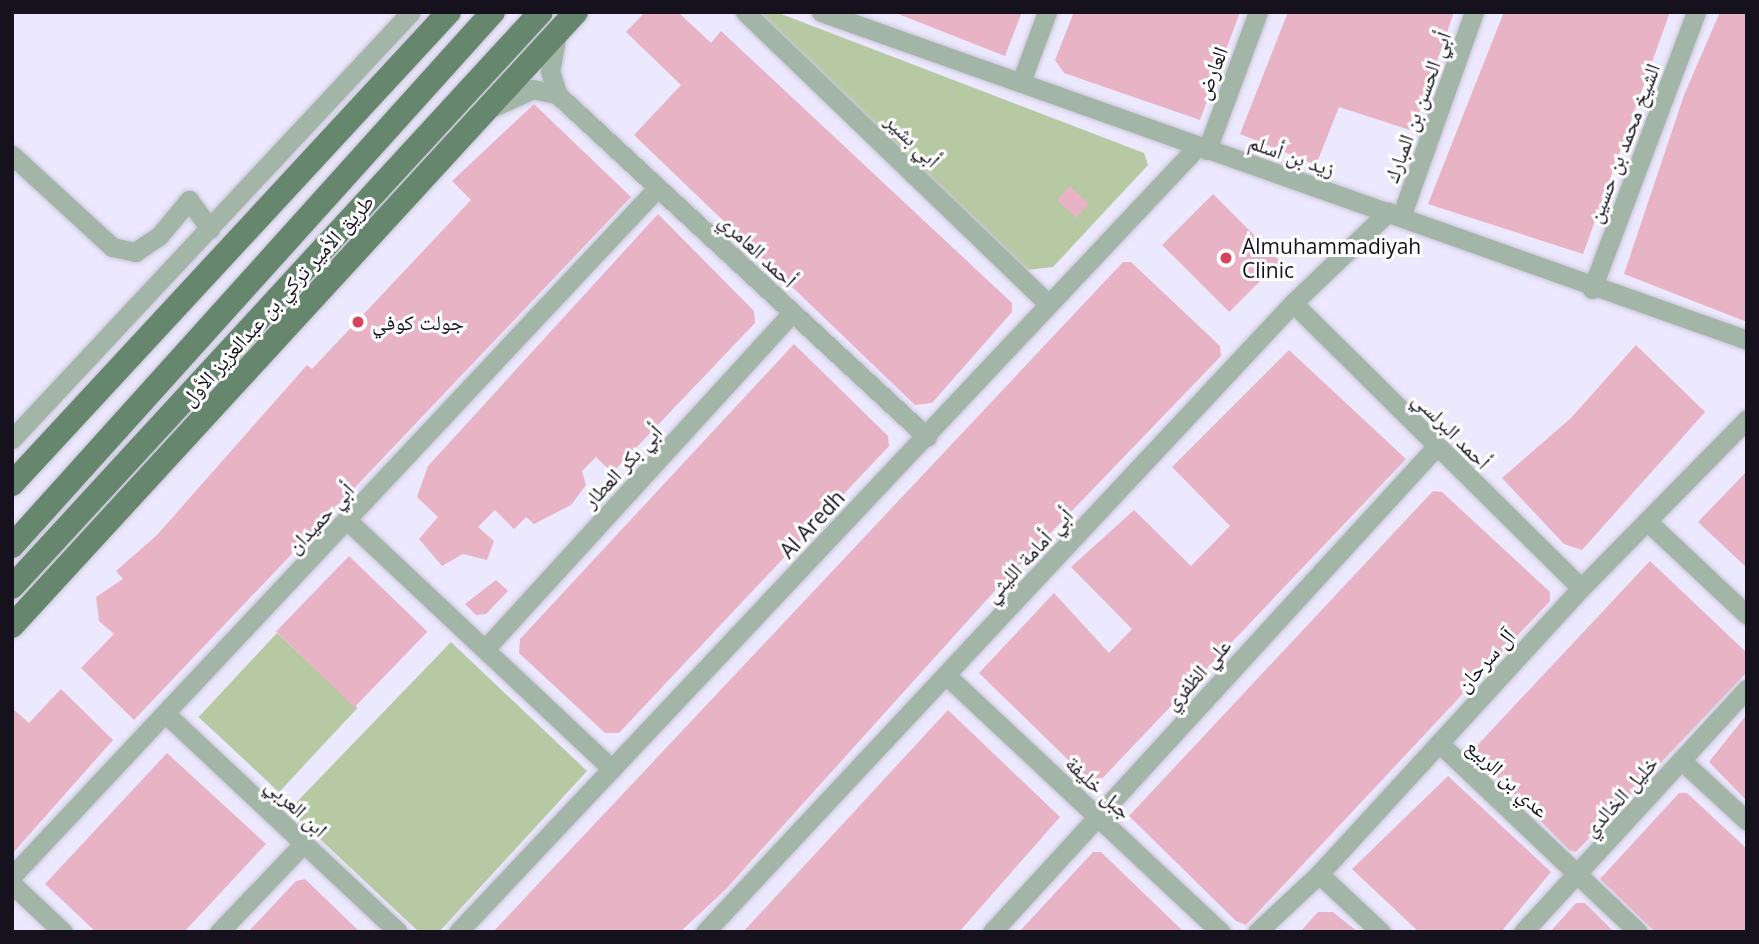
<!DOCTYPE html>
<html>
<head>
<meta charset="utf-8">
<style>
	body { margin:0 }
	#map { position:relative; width:1759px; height:944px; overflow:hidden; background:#ece8fd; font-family:"Open Sans","Noto Naskh Arabic",sans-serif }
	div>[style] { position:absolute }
	.green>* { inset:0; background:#b7c9a3; transform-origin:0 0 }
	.building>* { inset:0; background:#e8b4c5; transform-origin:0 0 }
	.roads { filter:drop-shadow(0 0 2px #cac6d9) drop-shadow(0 0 2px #cac6d9) }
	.minor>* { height:19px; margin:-9.5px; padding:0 9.5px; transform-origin:9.5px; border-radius:9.5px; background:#a3b5a6 }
	.major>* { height:24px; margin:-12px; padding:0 12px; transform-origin:12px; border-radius:12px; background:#66876d }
	.dots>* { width:19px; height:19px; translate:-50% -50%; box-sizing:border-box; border:4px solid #fff; border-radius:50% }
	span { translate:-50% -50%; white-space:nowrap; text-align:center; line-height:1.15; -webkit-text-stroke:6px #fff; paint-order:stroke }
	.street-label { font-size:21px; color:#15121e }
	.poi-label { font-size:21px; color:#15121e }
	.left { translate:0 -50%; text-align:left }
	.frame { position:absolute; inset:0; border:14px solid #15121e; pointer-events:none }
</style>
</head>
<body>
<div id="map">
	<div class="green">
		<div style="clip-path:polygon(758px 12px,776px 12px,1144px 153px,1148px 165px,1053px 267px,1027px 270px)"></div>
		<div style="left:277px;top:633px;width:110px;height:115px;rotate:43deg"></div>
		<div style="clip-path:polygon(451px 642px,587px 771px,439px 932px,419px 932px,289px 810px)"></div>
	</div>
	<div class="building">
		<div style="clip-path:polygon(645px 12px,678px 12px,711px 43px,721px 31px,1012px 303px,1012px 312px,932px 403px,915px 405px,634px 135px,681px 85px,626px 32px)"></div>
		<div style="clip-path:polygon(893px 12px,1022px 12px,1005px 56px)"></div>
		<div style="clip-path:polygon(1074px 12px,1240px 12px,1200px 120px,1064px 73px,1055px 60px)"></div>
		<div style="clip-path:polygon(1288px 12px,1454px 12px,1413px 131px,1339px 107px,1316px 165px,1240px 134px)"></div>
		<div style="clip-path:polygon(1504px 12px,1670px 12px,1583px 254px,1428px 204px)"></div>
		<div style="clip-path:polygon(1720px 12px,1747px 12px,1747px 322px,1624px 274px,1684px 95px)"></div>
		<div style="clip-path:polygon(534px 104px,631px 197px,134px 720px,81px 668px,114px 634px,99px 621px,96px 597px,123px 579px,116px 571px,157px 535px,307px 365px,312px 369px,471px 200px,452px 181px)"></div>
		<div style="left:1070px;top:186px;width:26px;height:19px;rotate:43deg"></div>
		<div style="left:1213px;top:194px;width:95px;height:72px;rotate:45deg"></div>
		<div style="clip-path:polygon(658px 214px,754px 311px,755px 323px,612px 473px,596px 457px,582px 471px,586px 485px,571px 505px,534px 524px,526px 517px,514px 529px,495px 510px,478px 527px,494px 541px,487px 560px,463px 554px,442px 566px,419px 539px,438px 517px,417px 497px,428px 466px)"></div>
		<div style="clip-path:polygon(1123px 262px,1131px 262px,1220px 346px,1221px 356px,991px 595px,726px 889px,680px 932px,493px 932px)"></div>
		<div style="clip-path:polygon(794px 344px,888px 436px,889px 446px,619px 733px,605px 733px,519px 653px,520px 639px)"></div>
		<div style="clip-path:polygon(1636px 345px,1705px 412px,1582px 550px,1564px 544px,1502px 478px,1571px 418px)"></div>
		<div style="clip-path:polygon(1289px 350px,1406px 459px,1095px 786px,979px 673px,1054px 593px,1109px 653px,1132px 629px,1071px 567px,1134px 510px,1191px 566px,1230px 526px,1172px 467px)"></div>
		<div style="clip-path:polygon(1747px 471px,1747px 568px,1698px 522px)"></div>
		<div style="clip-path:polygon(1433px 491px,1442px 492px,1550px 592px,1550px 601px,1246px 925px,1236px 921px,1129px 816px)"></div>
		<div style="left:349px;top:556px;width:109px;height:105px;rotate:44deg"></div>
		<div style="clip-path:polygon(1650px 561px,1747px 653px,1747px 672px,1576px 852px,1569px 850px,1472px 751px)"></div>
		<div style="clip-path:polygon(496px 580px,508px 591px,486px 614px,476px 615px,465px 604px)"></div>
		<div style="clip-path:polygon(61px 689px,113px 740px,12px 854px,12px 708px,29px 723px)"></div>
		<div style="clip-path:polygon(948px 710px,1060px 817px,959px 932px,743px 932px)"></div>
		<div style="clip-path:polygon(1747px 714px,1747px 801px,1709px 762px)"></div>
		<div style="clip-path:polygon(167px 753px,266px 844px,184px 932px,96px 932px,45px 884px)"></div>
		<div style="clip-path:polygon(1448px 776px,1551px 872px,1501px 932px,1419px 932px,1352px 869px)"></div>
		<div style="clip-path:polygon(1679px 793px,1687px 793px,1747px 849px,1747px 932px,1655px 932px,1600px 879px)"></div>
		<div style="clip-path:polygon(1093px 852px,1101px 852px,1184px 932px,1019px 932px)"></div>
		<div style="clip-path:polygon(305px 879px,360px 932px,248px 932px,296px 881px)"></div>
		<div style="clip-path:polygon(1576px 903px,1585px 903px,1614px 932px,1550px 932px)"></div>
		<div style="clip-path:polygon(1318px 912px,1333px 912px,1358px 932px,1300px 932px)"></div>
	</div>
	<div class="roads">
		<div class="minor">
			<div style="left:745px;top:12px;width:419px;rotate:43.9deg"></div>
			<div style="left:821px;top:12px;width:982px;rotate:19.5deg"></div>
			<div style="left:557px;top:33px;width:39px;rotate:100deg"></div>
			<div style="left:550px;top:71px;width:25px;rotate:72deg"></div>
			<div style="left:558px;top:95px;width:503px;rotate:42.83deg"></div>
			<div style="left:1021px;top:82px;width:75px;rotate:-69.6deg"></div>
			<div style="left:491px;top:108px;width:46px;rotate:-24.3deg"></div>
			<div style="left:533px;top:89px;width:26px;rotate:13deg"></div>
			<div style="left:1207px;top:150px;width:147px;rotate:-69.7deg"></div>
			<div style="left:12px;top:155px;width:136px;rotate:42.6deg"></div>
			<div style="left:112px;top:247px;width:24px;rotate:12deg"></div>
			<div style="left:135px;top:252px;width:29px;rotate:-34deg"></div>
			<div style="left:159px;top:236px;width:47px;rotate:-50.2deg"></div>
			<div style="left:189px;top:200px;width:36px;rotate:54deg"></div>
			<div style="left:1401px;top:217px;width:218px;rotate:-70.4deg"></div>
			<div style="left:1592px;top:289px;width:296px;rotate:-69.4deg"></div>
			<div style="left:1293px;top:303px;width:405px;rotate:44.7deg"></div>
			<div style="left:12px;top:439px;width:584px;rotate:-46.94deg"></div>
			<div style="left:348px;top:521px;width:362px;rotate:43.2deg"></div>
			<div style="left:1648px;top:522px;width:136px;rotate:43.2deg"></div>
			<div style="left:485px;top:649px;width:455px;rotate:-47.6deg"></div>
			<div style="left:947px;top:676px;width:375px;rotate:43.1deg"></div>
			<div style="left:166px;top:714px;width:318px;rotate:43.2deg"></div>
			<div style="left:1439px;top:743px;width:274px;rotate:43.5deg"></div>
			<div style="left:1682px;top:761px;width:88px;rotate:42.7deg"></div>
			<div style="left:1319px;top:874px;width:85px;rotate:43.1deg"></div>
			<div style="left:12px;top:876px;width:944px;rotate:-46.84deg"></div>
			<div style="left:12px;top:884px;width:70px;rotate:43.3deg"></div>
			<div style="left:219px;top:932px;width:122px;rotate:-46.3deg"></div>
			<div style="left:458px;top:932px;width:1080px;rotate:-46.73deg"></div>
			<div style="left:705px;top:932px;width:861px;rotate:-46.93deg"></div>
			<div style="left:1293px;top:303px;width:132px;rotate:-43.8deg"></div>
			<div style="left:992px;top:932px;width:658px;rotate:-47.53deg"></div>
			<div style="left:1257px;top:932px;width:85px;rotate:-43.1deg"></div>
			<div style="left:1319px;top:874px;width:388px;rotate:-47.5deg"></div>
			<div style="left:1581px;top:588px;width:237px;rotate:-45.5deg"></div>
			<div style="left:1523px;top:932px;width:331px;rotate:-47.4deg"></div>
		</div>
		<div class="major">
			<div style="left:12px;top:484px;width:643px;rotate:-47.21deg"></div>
			<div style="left:12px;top:546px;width:719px;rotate:-47.99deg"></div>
			<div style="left:12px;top:587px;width:781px;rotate:-47.39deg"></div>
			<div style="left:12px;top:626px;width:834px;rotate:-47.43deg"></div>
		</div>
	</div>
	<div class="dots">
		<div style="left:1226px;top:258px;background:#d54458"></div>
		<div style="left:358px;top:322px;background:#d54458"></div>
	</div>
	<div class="street-label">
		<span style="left:1211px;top:73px;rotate:-69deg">العارض</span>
		<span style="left:1417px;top:107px;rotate:-70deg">أبي الحسن بن المبارك</span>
		<span style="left:913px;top:140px;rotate:44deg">أبي بشير</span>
		<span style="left:1623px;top:143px;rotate:-69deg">الشيخ محمد بن حسين</span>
		<span style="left:1292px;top:155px;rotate:19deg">زيد بن أسلم</span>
		<span style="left:758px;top:250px;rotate:43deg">أحمد العامري</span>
		<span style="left:277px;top:300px;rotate:-48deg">طريق الأمير تركي بن عبدالعزيز الأول</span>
		<span style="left:1452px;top:430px;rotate:45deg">أحمد البرلسي</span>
		<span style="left:622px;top:466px;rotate:-47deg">أبي بكر العطار</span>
		<span style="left:320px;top:518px;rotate:-47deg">أبي حميدان</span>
		<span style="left:812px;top:524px;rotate:-47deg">Al Aredh</span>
		<span style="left:1028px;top:555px;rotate:-47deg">أبي أمامة الليثي</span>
		<span style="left:1485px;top:660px;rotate:-48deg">آل سرحان</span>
		<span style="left:1197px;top:674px;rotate:-48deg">علي الظفري</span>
		<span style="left:1508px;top:778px;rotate:43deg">عدي بن الربيع</span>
		<span style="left:1099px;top:787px;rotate:43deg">جبل خليفة</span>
		<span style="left:1620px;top:796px;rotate:-48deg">خليل الخالدي</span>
		<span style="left:297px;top:807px;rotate:43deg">ابن العربي</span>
	</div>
	<div class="poi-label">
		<span class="left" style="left:1242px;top:258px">Almuhammadiyah<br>Clinic</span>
		<span class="left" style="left:372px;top:322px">جولت كوفي</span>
	</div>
	<div class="frame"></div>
</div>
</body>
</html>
